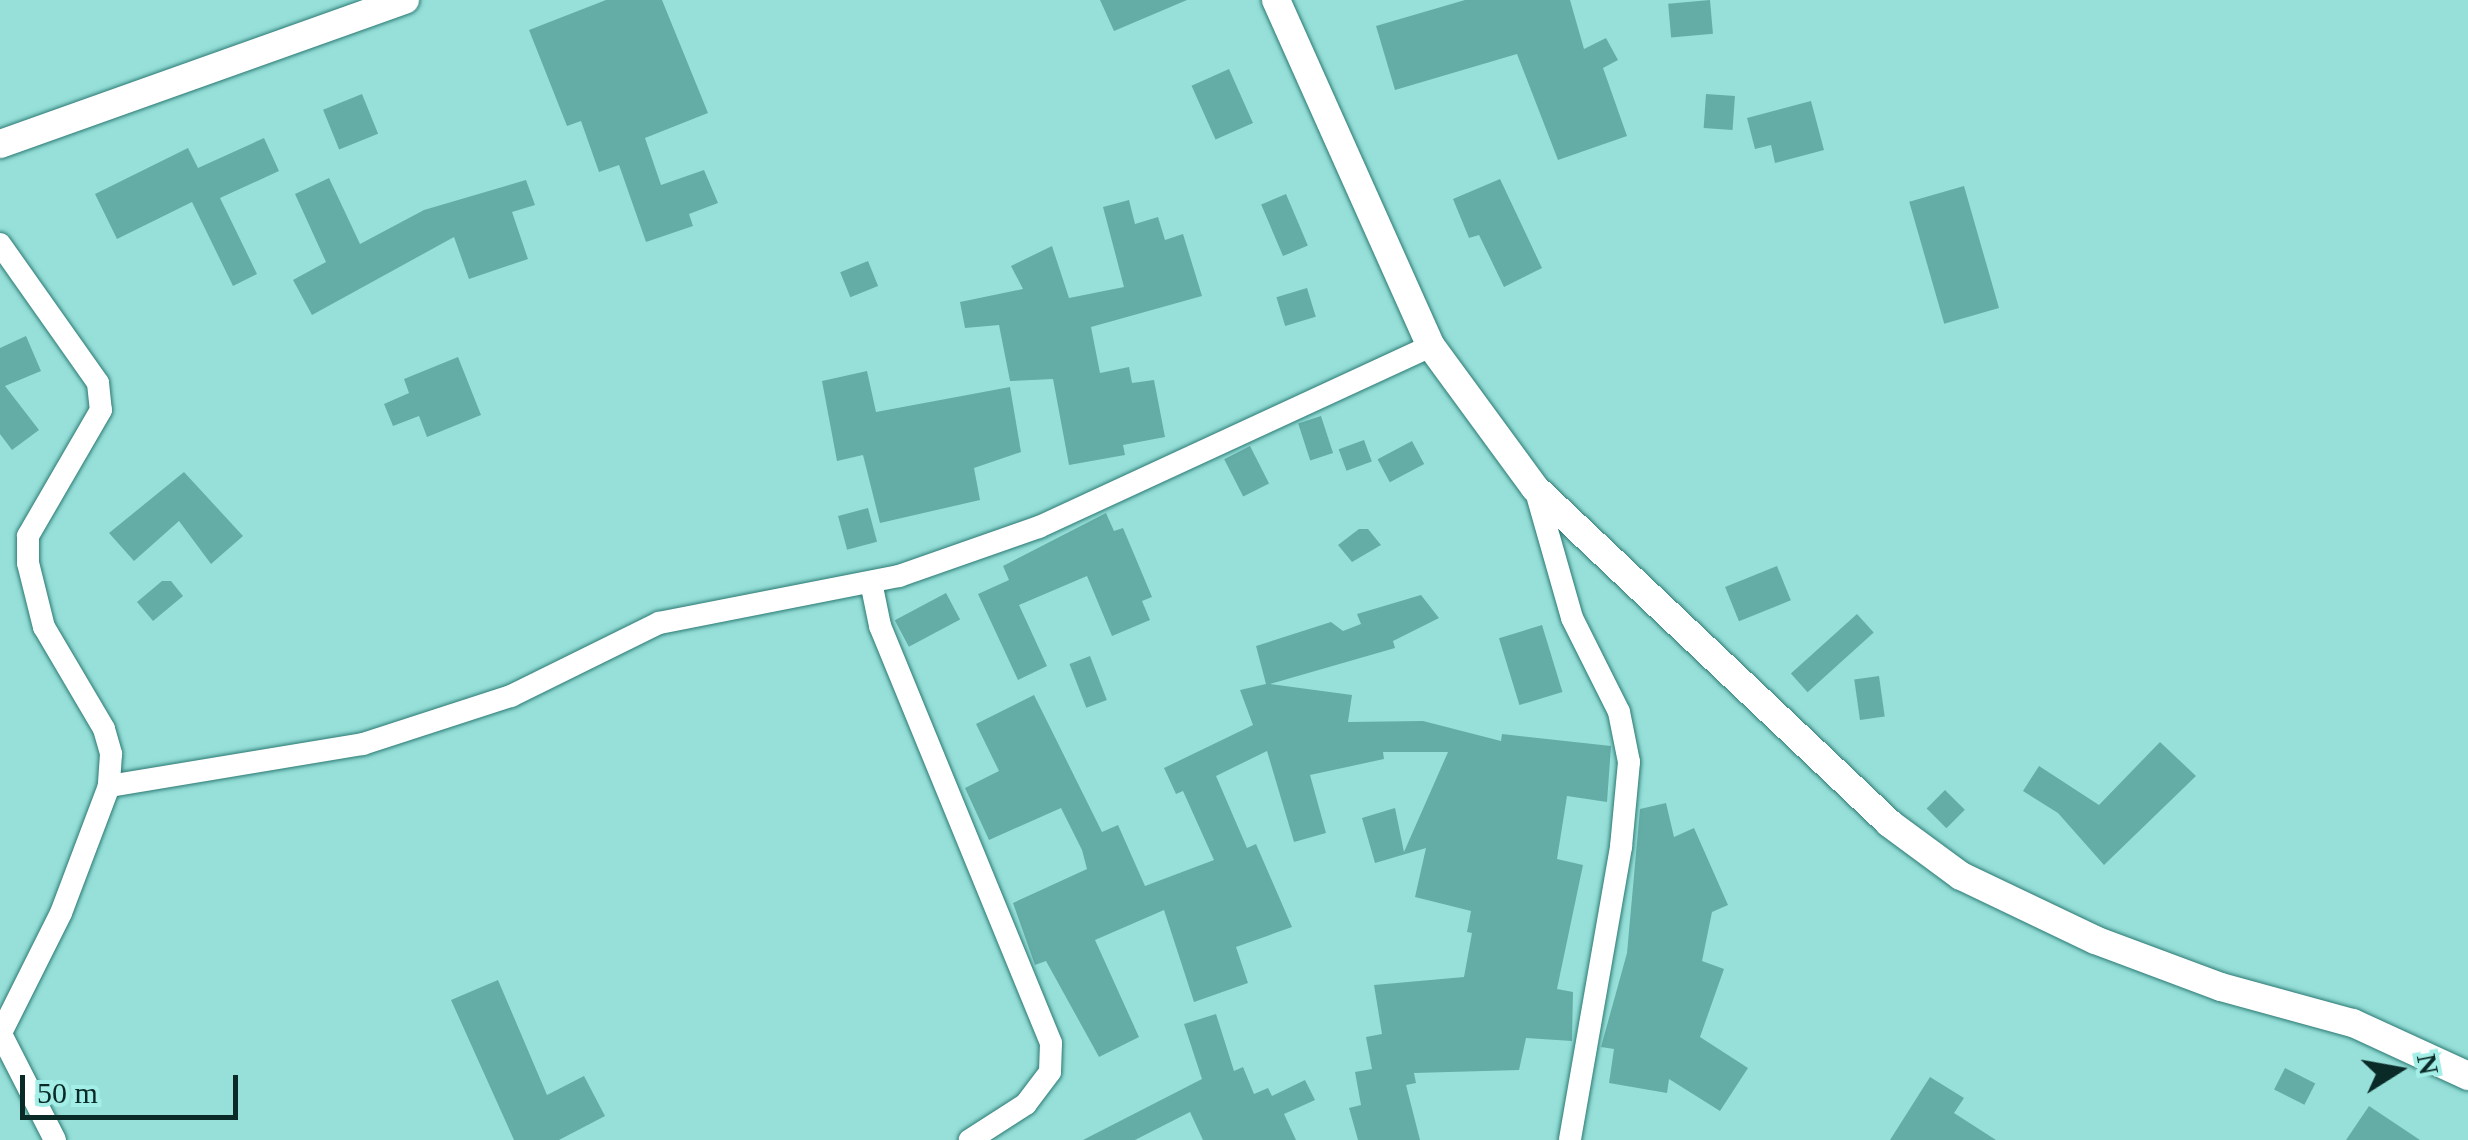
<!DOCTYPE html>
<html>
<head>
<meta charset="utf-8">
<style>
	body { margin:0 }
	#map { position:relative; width:2468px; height:1140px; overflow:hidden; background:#96e0d9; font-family:Georgia,serif }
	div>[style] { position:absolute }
	.building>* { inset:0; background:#63ada6; transform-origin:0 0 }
	.roads { filter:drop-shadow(0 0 2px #2c7973) drop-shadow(0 0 2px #2c7973) }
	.minor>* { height:22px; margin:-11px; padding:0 11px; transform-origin:11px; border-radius:11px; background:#fff }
	.tertiary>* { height:28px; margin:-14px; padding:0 14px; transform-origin:14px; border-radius:14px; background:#fff }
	span { translate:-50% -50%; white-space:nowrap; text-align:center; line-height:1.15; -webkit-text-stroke:8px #a3eee6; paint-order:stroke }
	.north { position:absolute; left:2348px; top:1020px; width:100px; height:100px; -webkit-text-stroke:8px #a3eee6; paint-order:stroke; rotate:79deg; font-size:28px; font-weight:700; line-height:40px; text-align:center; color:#0a2a27 }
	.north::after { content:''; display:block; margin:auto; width:35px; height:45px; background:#0a2a27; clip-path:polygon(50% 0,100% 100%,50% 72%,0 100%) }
	.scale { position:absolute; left:20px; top:1075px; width:218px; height:45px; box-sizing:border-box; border:5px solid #0a2a27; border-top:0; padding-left:12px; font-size:30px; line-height:35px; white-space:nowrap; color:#0a2a27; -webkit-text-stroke:8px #a3eee6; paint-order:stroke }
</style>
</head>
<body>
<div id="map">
	<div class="building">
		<div style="clip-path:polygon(606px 0,662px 0,708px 113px,645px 138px,661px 185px,704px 170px,718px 203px,689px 214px,693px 226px,646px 242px,619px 165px,599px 172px,581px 121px,567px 126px,529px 30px)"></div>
		<div style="clip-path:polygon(1100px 0,1187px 0,1114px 31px)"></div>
		<div style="clip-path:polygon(1465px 0,1570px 0,1584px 49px,1606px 38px,1618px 60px,1603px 68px,1627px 136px,1558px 160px,1517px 54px,1395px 90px,1376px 26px)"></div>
		<div style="left:1710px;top:0;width:34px;height:42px;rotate:85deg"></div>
		<div style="left:1229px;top:69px;width:59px;height:41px;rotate:66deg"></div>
		<div style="left:362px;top:94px;width:43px;height:42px;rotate:68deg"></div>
		<div style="left:1706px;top:94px;width:29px;height:34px;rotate:4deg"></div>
		<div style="clip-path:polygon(1811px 101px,1824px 150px,1775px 163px,1771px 145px,1755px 149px,1747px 118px)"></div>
		<div style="clip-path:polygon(264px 138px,279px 171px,220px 198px,257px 274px,233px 286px,192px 202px,117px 239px,95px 194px,188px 148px,198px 168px)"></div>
		<div style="clip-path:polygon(329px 178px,360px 244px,424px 210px,526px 180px,535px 205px,512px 212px,528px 259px,469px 279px,454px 237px,312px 315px,293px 280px,326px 262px,295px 194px)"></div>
		<div style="clip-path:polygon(1500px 179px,1542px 268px,1504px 287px,1479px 235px,1469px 238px,1453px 199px)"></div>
		<div style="left:1964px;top:186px;width:127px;height:57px;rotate:74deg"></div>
		<div style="left:1286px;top:194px;width:56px;height:27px;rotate:67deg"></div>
		<div style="clip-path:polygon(1129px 200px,1135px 224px,1158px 217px,1165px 240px,1183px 234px,1202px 296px,1091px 327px,1100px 373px,1129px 367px,1132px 383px,1154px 380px,1165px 437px,1123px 445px,1125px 455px,1069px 465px,1053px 379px,1010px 381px,999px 325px,965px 328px,960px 302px,1023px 289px,1011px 266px,1052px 246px,1069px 298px,1124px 287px,1103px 207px)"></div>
		<div style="left:868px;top:261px;width:27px;height:30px;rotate:68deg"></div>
		<div style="left:1307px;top:288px;width:30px;height:32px;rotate:73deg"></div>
		<div style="clip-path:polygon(26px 336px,41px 371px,5px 386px,39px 430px,12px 450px,0 434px,0 348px)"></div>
		<div style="clip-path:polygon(458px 357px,481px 415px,427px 437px,419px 416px,393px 426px,384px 404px,409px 393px,404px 379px)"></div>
		<div style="clip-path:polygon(867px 371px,876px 412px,1010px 387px,1021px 452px,974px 468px,980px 500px,880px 523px,863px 455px,837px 461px,822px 381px)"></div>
		<div style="left:1321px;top:416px;width:39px;height:24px;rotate:72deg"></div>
		<div style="left:1364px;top:440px;width:23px;height:27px;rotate:70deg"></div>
		<div style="left:1412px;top:441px;width:26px;height:39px;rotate:62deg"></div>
		<div style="left:1250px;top:446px;width:42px;height:29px;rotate:63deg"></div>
		<div style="clip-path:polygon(184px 472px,243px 536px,211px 564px,179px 521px,134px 561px,109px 533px)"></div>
		<div style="left:868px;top:508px;width:35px;height:31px;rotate:75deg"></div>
		<div style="clip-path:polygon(1106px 513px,1114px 531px,1123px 528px,1152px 597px,1142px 601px,1150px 620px,1112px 636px,1087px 576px,1019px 605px,1047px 666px,1018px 680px,978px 594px,1009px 580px,1003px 566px)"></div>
		<div style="clip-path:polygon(1359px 529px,1368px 529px,1381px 545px,1352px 562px,1338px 545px)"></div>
		<div style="left:1777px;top:566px;width:37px;height:56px;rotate:68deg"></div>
		<div style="clip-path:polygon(162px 581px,171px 581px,183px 596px,153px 621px,137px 602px)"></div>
		<div style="left:946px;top:593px;width:30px;height:58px;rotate:62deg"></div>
		<div style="clip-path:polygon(1421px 595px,1439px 618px,1393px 641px,1395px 648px,1270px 684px,1352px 695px,1348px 722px,1423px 721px,1501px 741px,1502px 734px,1611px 746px,1607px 802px,1567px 796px,1557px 859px,1583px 865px,1557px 989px,1573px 992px,1572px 1041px,1526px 1038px,1519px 1070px,1414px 1073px,1416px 1083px,1406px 1085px,1420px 1140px,1358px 1140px,1349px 1108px,1361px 1105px,1355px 1072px,1372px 1069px,1366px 1037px,1382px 1034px,1374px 985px,1464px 977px,1472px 933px,1467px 932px,1471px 911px,1415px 897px,1426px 848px,1375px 863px,1362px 818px,1395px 808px,1404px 852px,1448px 752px,1383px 752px,1384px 759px,1310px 775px,1326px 833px,1294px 842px,1267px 751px,1216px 776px,1247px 848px,1256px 844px,1292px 927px,1236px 947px,1248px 983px,1194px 1002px,1164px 910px,1095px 940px,1139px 1037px,1099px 1057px,1046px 961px,1035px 965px,1013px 903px,1087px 869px,1082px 850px,1061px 808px,989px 840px,965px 788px,999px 771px,976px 724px,1034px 695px,1102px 832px,1118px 825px,1145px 886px,1214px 860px,1183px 791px,1176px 794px,1164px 768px,1253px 725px,1240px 690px,1266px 684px,1256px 646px,1331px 622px,1343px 631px,1361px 624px,1357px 614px)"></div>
		<div style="left:1857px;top:614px;width:25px;height:89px;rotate:48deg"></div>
		<div style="left:1542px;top:625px;width:70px;height:45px;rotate:73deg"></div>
		<div style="left:1090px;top:656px;width:47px;height:22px;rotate:69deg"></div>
		<div style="left:1879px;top:676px;width:41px;height:25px;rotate:82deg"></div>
		<div style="clip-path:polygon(2160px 742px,2196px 776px,2104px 865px,2058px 813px,2023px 791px,2039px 766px,2099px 805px)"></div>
		<div style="left:1945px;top:790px;width:28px;height:26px;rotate:45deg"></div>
		<div style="clip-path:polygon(1666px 803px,1674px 837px,1694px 828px,1728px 905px,1712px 912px,1702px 961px,1724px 969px,1700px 1037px,1748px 1068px,1720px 1111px,1669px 1079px,1667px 1093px,1609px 1083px,1614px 1049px,1601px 1047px,1627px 953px,1640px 809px)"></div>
		<div style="clip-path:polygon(498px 980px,547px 1095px,584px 1076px,605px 1116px,559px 1140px,514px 1140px,451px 1000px)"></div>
		<div style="clip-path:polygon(1216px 1014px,1234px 1071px,1243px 1067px,1254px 1094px,1268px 1088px,1272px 1096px,1305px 1080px,1315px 1100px,1284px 1114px,1296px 1140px,1203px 1140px,1190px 1112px,1135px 1140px,1083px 1140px,1202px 1079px,1184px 1024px)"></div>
		<div style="left:2285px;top:1068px;width:34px;height:24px;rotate:27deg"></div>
		<div style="clip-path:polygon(1930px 1077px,1964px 1098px,1954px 1113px,1996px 1140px,1890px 1140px)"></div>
		<div style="clip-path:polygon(2369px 1106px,2420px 1140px,2346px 1140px)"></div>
	</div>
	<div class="roads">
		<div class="minor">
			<div style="left:0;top:244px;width:170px;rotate:54.8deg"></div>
			<div style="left:98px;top:383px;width:27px;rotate:84deg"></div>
			<div style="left:101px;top:410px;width:146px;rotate:120.1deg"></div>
			<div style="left:28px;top:536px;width:27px;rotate:90deg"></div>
			<div style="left:28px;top:563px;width:66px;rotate:76deg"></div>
			<div style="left:44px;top:627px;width:118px;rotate:59.5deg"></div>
			<div style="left:104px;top:729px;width:26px;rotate:74deg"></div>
			<div style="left:111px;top:754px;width:32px;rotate:94deg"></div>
			<div style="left:109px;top:786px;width:136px;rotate:110.7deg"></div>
			<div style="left:61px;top:913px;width:136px;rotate:116.6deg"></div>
			<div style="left:1535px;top:488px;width:135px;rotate:74.1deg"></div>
			<div style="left:1572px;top:618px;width:105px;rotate:63.4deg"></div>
			<div style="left:1619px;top:712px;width:51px;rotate:78.7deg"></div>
			<div style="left:1629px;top:762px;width:85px;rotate:95.4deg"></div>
			<div style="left:1621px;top:847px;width:297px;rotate:99.9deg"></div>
			<div style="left:871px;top:582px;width:45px;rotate:78.4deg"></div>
			<div style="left:880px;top:626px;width:451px;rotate:67.7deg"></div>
			<div style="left:1051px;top:1043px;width:29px;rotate:92deg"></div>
			<div style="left:1050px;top:1072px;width:40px;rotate:127deg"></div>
			<div style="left:1026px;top:1104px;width:67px;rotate:147.3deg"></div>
			<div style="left:109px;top:786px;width:257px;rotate:-9.4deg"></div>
			<div style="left:363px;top:744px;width:156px;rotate:-18deg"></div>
			<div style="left:511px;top:696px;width:165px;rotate:-26.3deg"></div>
			<div style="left:659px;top:623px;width:245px;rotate:-11.1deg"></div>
			<div style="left:899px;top:576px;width:148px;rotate:-19.3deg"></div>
			<div style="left:1039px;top:527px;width:432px;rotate:-24.8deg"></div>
			<div style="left:1px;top:1034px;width:119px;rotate:63deg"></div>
		</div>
		<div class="tertiary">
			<div style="left:1276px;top:0;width:379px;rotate:65.9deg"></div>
			<div style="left:1431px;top:346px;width:176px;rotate:53.8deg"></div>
			<div style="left:1535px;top:488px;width:487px;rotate:43.4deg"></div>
			<div style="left:1889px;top:823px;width:89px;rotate:36.4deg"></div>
			<div style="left:1961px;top:876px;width:148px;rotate:25.5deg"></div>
			<div style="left:2095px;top:940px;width:134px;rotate:20.5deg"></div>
			<div style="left:2221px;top:987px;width:137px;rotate:15.3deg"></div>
			<div style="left:2353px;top:1023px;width:127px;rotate:24.7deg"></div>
			<div style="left:0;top:144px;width:430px;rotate:-19.6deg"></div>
		</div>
	</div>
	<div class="north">N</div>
	<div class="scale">50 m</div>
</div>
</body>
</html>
